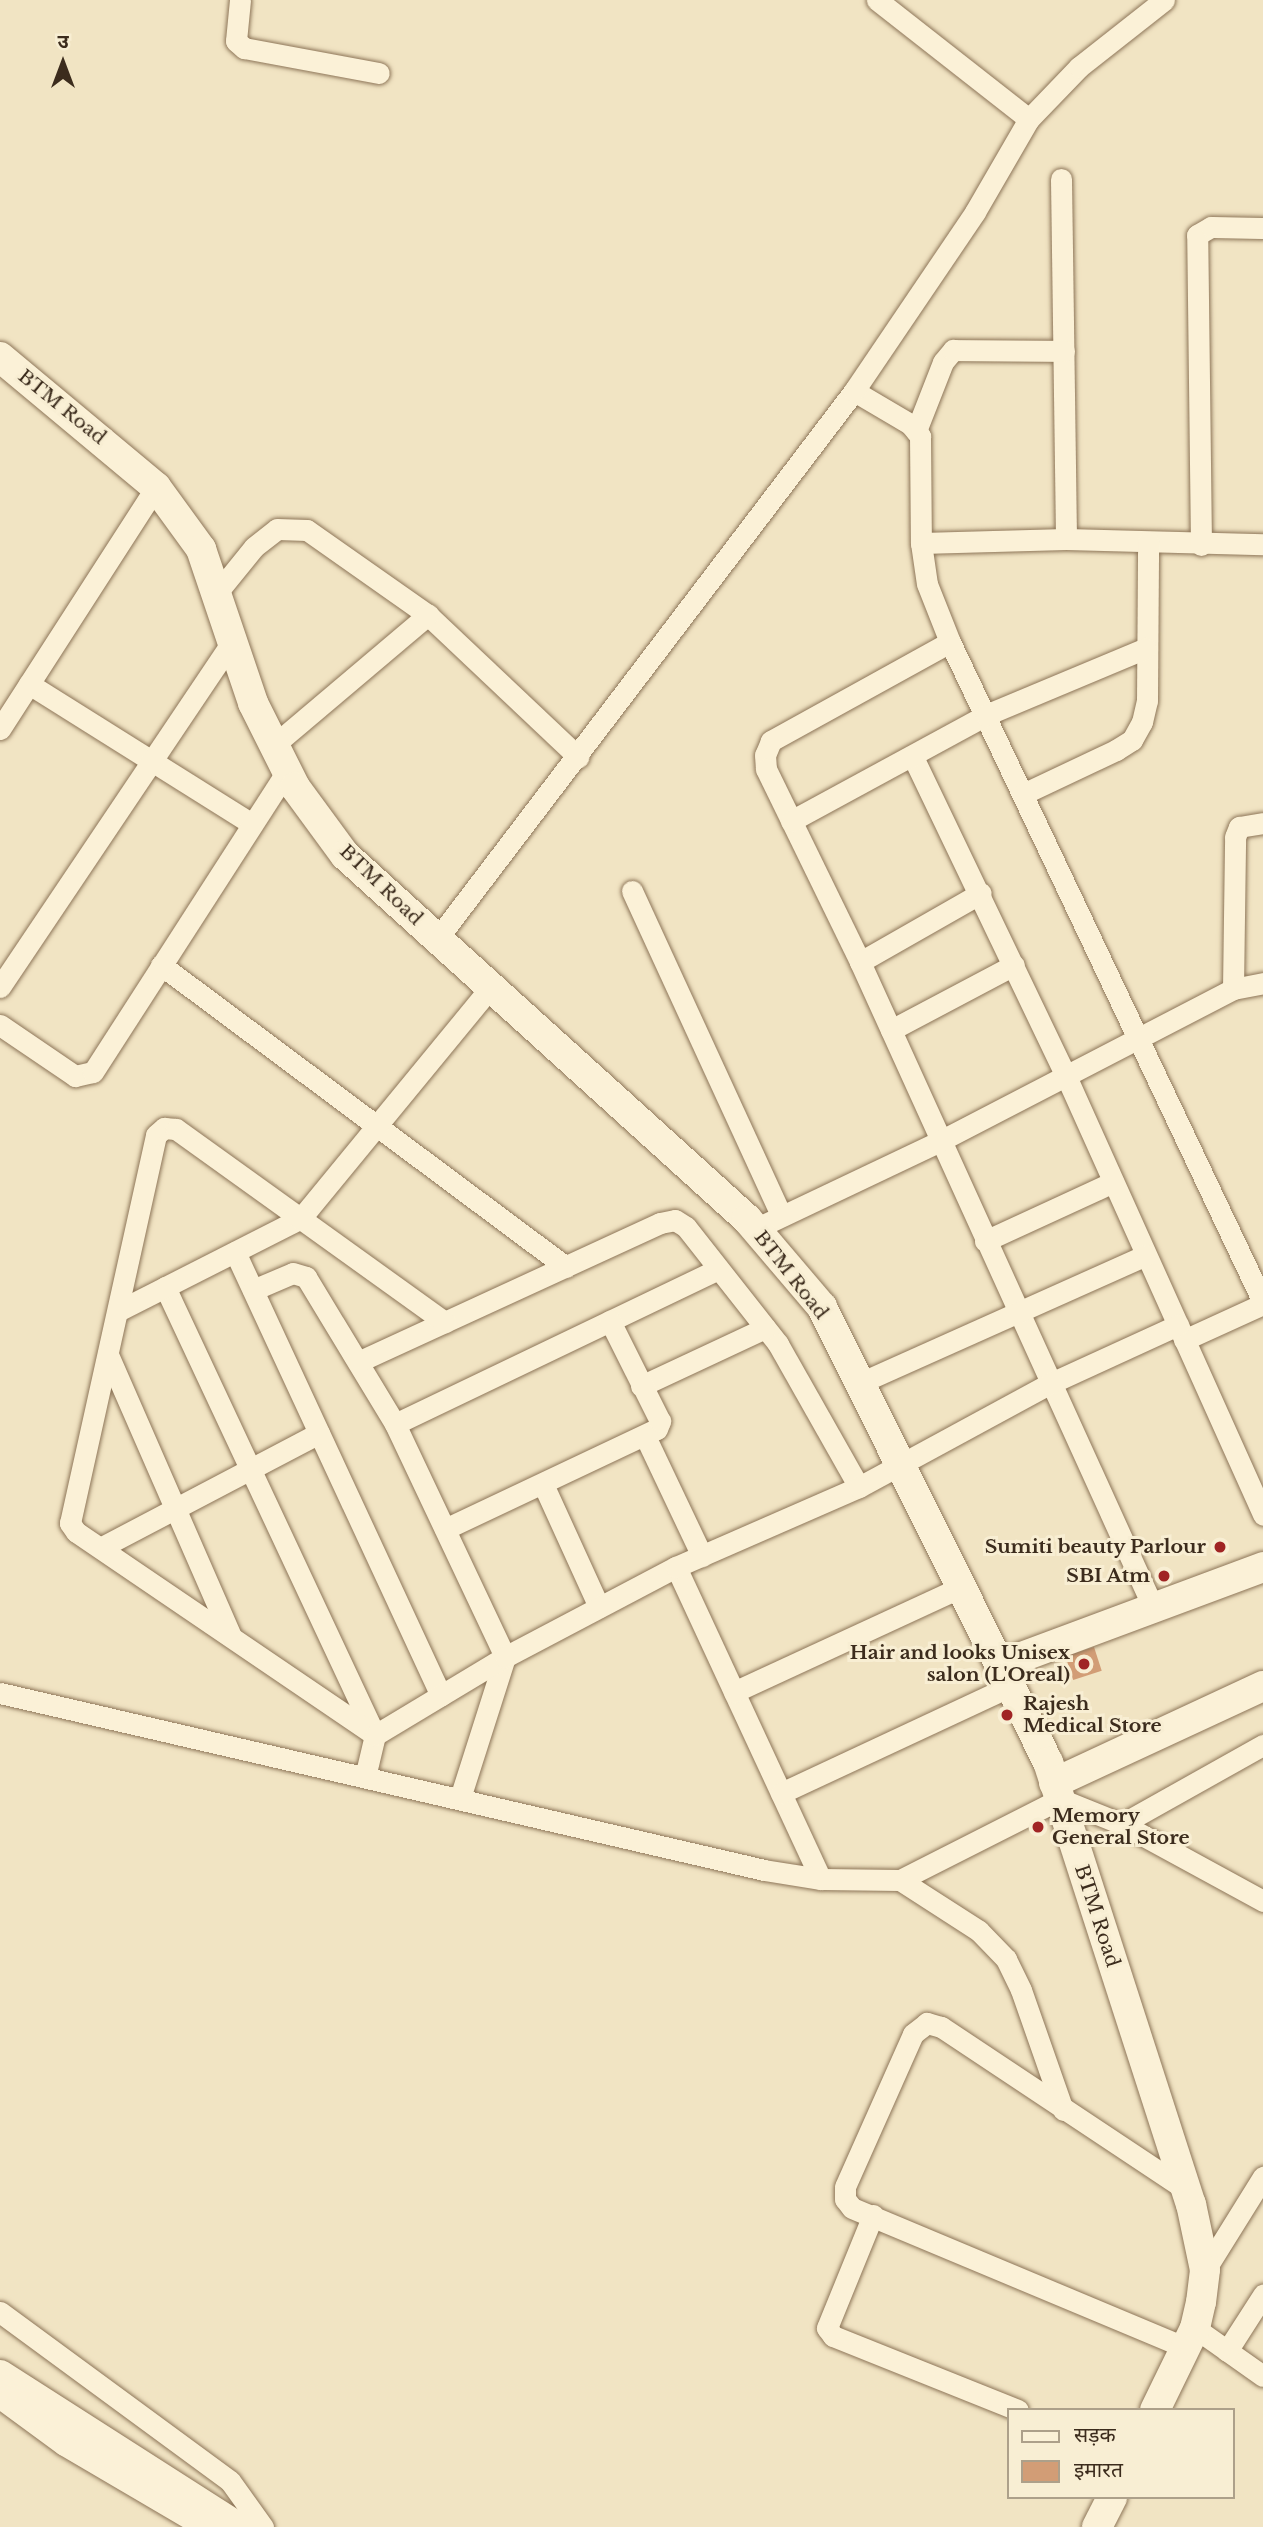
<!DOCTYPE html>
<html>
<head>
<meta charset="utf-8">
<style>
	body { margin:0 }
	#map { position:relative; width:1263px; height:2527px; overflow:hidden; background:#f1e4c3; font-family:"Libre Baskerville","Noto Sans Devanagari",serif }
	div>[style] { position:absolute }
	.building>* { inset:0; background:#d29d76; transform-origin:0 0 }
	.roads { filter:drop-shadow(0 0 2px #8d7558) drop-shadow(0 0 2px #8d7558) }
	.street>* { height:21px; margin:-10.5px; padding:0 10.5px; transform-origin:10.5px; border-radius:10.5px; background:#fbf1d7 }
	.secondary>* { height:30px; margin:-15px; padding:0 15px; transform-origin:15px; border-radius:15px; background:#fbf1d7 }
	.dots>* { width:19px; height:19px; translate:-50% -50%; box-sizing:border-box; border:4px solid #f8eed3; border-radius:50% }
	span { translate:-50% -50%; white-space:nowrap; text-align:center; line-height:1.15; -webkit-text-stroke:6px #f8eed3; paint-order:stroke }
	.street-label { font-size:19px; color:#3c2c1d }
	.poi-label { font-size:19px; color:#3c2c1d; font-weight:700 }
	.right { translate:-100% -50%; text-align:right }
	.left { translate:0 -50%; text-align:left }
	.legend { position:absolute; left:1007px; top:2408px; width:228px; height:91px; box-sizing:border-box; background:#f8eed3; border:2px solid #ada08a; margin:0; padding:9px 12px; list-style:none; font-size:21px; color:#3c2c1d }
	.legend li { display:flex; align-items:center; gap:14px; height:35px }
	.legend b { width:35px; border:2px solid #ada08a }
	.north { position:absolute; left:28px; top:28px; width:70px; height:70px; -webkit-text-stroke:5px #f8eed3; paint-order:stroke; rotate:0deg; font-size:19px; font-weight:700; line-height:28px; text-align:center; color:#3c2c1d }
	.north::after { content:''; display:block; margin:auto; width:24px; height:32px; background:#3c2c1d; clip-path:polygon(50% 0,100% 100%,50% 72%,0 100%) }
</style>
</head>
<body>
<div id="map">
	<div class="building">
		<div style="left:1094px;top:1647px;width:25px;height:30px;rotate:72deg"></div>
	</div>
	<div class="roads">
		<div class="street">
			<div style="left:240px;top:0;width:41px;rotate:95.6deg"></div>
			<div style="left:236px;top:41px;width:11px;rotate:41deg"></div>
			<div style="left:244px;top:48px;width:137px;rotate:10.5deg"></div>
			<div style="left:877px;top:0;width:193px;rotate:38.1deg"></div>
			<div style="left:1061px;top:179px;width:360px;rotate:89.2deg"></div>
			<div style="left:854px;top:391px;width:65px;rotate:30.5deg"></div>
			<div style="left:910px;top:424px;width:16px;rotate:50deg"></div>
			<div style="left:920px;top:436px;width:107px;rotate:89.5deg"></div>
			<div style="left:921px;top:543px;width:41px;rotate:81.7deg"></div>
			<div style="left:927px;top:584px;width:62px;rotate:68.4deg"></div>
			<div style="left:950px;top:642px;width:730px;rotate:64.63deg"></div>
			<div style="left:916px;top:431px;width:74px;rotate:-68.6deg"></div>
			<div style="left:943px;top:362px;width:16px;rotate:-50deg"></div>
			<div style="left:953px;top:350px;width:111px;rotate:0.5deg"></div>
			<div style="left:921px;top:543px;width:145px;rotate:-1.6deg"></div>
			<div style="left:1066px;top:539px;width:197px;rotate:1.5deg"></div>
			<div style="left:1201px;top:545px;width:310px;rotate:-90.7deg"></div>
			<div style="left:1197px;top:235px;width:16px;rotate:-30deg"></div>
			<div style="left:1211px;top:227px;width:52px;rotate:1.1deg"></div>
			<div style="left:216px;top:594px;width:60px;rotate:-51deg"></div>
			<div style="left:254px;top:547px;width:29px;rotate:-38deg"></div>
			<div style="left:277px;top:529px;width:30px;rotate:2deg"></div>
			<div style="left:307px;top:530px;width:148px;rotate:35.1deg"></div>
			<div style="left:428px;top:615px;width:207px;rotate:43.4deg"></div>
			<div style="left:950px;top:642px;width:205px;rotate:151.1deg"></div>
			<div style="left:771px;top:741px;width:15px;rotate:113deg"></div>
			<div style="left:765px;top:755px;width:14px;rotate:86deg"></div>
			<div style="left:766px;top:769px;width:215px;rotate:64deg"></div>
			<div style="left:860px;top:962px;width:708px;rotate:65.57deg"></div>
			<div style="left:29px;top:684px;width:263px;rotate:32.1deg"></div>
			<div style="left:0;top:729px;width:288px;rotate:-57.2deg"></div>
			<div style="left:274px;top:745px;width:202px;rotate:-40.2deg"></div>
			<div style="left:913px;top:757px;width:354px;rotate:64.4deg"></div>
			<div style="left:1066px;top:1076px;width:481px;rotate:65.8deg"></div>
			<div style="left:1023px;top:794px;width:103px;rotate:-25.3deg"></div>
			<div style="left:1116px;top:750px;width:19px;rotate:-32deg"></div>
			<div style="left:1132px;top:740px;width:21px;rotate:-61deg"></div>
			<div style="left:1142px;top:722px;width:22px;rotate:-77deg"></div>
			<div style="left:1147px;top:701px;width:159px;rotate:-89.6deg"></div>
			<div style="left:791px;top:821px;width:222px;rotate:-28.5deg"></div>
			<div style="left:986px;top:715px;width:173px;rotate:-22.7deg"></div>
			<div style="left:632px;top:891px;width:357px;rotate:65.3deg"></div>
			<div style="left:437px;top:939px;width:689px;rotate:-52.73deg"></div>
			<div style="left:854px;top:391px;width:216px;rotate:-55.9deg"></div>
			<div style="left:975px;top:212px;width:108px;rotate:-59.9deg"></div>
			<div style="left:1029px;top:119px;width:72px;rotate:-46.1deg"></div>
			<div style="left:1079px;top:67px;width:108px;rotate:-38.2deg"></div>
			<div style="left:860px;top:962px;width:139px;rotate:-29.7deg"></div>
			<div style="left:161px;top:965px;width:505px;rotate:36.71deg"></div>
			<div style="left:0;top:987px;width:416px;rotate:-56.1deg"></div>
			<div style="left:1233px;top:989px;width:152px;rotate:-89.2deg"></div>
			<div style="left:1235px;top:837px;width:11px;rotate:-68deg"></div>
			<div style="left:1239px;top:827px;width:24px;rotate:-9deg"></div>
			<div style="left:0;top:1025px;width:91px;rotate:34.2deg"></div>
			<div style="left:75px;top:1076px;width:18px;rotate:-13deg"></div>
			<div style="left:93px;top:1072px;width:358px;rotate:-57.2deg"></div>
			<div style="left:891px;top:1030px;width:139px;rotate:-27.9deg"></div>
			<div style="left:755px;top:1229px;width:205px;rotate:-25.4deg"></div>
			<div style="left:940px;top:1141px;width:330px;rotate:-27.4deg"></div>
			<div style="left:1233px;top:989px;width:31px;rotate:-11deg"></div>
			<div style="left:985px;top:1241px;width:141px;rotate:-24.7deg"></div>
			<div style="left:235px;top:1252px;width:489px;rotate:65.1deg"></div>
			<div style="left:165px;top:1287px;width:495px;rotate:64.9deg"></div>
			<div style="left:375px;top:1735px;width:43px;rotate:103.4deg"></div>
			<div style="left:253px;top:1290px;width:43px;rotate:-23deg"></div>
			<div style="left:293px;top:1273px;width:14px;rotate:17deg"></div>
			<div style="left:306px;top:1277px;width:172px;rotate:58.8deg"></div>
			<div style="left:395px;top:1424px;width:258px;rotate:64.7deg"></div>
			<div style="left:505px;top:1657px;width:148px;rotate:107.7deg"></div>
			<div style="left:120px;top:1310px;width:203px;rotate:-26.9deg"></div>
			<div style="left:301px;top:1218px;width:299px;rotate:-50.6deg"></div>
			<div style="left:1184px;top:1340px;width:87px;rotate:-24.5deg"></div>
			<div style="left:109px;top:1357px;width:302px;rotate:66.4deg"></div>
			<div style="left:360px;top:1361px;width:330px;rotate:-24.7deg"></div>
			<div style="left:660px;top:1223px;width:15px;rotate:-11deg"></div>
			<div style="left:675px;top:1220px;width:13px;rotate:32deg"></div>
			<div style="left:686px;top:1227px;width:149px;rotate:51.8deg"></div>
			<div style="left:778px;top:1344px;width:164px;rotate:60.5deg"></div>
			<div style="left:860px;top:1383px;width:313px;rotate:-24.1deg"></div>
			<div style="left:641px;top:1386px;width:137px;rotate:-25.1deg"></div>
			<div style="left:395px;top:1424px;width:358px;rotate:-25.6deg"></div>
			<div style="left:645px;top:1436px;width:133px;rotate:64.6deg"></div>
			<div style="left:543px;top:1484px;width:135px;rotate:65.5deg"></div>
			<div style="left:445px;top:1529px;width:234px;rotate:-25.3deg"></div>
			<div style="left:657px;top:1429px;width:9px;rotate:-69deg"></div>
			<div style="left:660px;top:1421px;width:112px;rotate:-116.6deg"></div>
			<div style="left:102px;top:1547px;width:245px;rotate:-27.7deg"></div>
			<div style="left:676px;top:1567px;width:344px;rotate:65.1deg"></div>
			<div style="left:734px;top:1692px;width:250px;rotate:-24.8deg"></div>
			<div style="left:0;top:1693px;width:784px;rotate:13.04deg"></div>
			<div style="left:764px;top:1870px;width:58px;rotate:9deg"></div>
			<div style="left:821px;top:1879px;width:79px;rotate:0.7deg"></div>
			<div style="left:900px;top:1880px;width:179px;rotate:-26.9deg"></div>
			<div style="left:1060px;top:1799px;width:67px;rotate:22deg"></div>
			<div style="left:1122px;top:1824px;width:161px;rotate:28.6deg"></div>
			<div style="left:375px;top:1735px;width:361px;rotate:-145.8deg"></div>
			<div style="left:76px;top:1532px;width:11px;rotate:-124deg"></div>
			<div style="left:70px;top:1523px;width:397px;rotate:-77.5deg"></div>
			<div style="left:156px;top:1135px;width:11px;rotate:-41deg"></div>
			<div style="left:164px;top:1128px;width:12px;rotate:5deg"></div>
			<div style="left:176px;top:1129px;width:331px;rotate:35.7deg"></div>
			<div style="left:375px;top:1735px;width:152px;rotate:-31deg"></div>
			<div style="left:505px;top:1657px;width:193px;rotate:-27.8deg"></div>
			<div style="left:676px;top:1567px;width:200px;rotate:-23.6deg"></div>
			<div style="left:859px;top:1487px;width:216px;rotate:-28.5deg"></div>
			<div style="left:1049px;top:1384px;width:142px;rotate:-24.6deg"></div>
			<div style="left:781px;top:1793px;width:253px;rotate:-25deg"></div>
			<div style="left:1122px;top:1824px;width:162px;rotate:-29.3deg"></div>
			<div style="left:900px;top:1880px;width:94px;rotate:32.8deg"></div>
			<div style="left:979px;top:1931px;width:39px;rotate:46deg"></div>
			<div style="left:1006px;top:1959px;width:34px;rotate:64deg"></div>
			<div style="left:1021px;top:1990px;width:127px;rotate:70.7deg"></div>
			<div style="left:1185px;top:2189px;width:293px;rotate:-146.4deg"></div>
			<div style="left:941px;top:2027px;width:15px;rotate:-164deg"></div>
			<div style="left:927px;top:2023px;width:18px;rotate:142deg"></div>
			<div style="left:913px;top:2034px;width:167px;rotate:114deg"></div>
			<div style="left:845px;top:2187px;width:12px;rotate:90deg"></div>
			<div style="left:845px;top:2199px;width:11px;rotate:52deg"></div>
			<div style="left:852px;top:2208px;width:361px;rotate:22.7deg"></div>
			<div style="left:873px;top:2215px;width:122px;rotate:112.2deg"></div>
			<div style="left:827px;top:2328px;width:10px;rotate:53deg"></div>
			<div style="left:833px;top:2336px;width:199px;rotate:21.8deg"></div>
			<div style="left:1205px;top:2270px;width:110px;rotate:-58.1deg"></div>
			<div style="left:0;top:2312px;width:285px;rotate:36.3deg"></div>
			<div style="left:230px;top:2481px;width:57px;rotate:54.3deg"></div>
			<div style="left:1195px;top:2328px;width:83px;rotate:35.2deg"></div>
			<div style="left:1227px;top:2351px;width:67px;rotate:-57.3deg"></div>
			<div style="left:0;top:2398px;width:79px;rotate:36.3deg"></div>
			<div style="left:64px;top:2445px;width:162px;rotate:30.4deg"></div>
		</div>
		<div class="secondary">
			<div style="left:0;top:357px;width:203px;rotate:39.8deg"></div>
			<div style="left:156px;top:487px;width:77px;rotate:54deg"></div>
			<div style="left:201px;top:549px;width:163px;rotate:71.3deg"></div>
			<div style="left:253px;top:703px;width:94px;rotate:63.4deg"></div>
			<div style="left:295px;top:787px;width:84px;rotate:53.7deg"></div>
			<div style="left:345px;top:855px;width:542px;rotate:42.16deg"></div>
			<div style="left:747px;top:1219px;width:116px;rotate:49.6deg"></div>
			<div style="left:822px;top:1307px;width:508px;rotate:63.59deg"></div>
			<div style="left:1048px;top:1762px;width:465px;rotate:72.1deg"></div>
			<div style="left:1191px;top:2204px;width:67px;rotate:78deg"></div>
			<div style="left:1205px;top:2270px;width:32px;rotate:97deg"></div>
			<div style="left:1201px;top:2302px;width:27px;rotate:103deg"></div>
			<div style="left:1195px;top:2328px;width:91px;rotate:116deg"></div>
			<div style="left:1000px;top:1665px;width:281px;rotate:-20.4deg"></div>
			<div style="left:1054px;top:1783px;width:230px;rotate:-24.9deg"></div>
			<div style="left:0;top:2375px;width:282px;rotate:32.6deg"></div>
			<div style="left:1097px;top:2527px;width:34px;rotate:-63deg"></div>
		</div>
	</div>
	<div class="dots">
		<div style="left:1220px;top:1547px;background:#a02424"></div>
		<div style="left:1164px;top:1576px;background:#a02424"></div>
		<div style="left:1084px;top:1664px;background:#a02424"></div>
		<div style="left:1007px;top:1715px;background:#a02424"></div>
		<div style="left:1038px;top:1827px;background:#a02424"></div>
	</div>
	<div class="street-label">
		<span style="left:62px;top:407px;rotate:39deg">BTM Road</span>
		<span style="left:381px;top:885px;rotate:44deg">BTM Road</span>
		<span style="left:791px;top:1275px;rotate:52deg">BTM Road</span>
		<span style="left:1097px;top:1916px;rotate:72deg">BTM Road</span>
	</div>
	<div class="poi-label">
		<span class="right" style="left:1206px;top:1547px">Sumiti beauty Parlour</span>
		<span class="right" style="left:1150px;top:1576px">SBI Atm</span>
		<span class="right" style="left:1070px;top:1664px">Hair and looks Unisex<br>salon (L'Oreal)</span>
		<span class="left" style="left:1023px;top:1715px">Rajesh<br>Medical Store</span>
		<span class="left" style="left:1052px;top:1827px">Memory<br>General Store</span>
	</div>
	<ul class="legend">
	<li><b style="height:9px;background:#fbf1d7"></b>सड़क</li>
	<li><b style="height:19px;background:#d29d76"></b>इमारत</li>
	</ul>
	<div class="north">उ</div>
</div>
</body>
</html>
